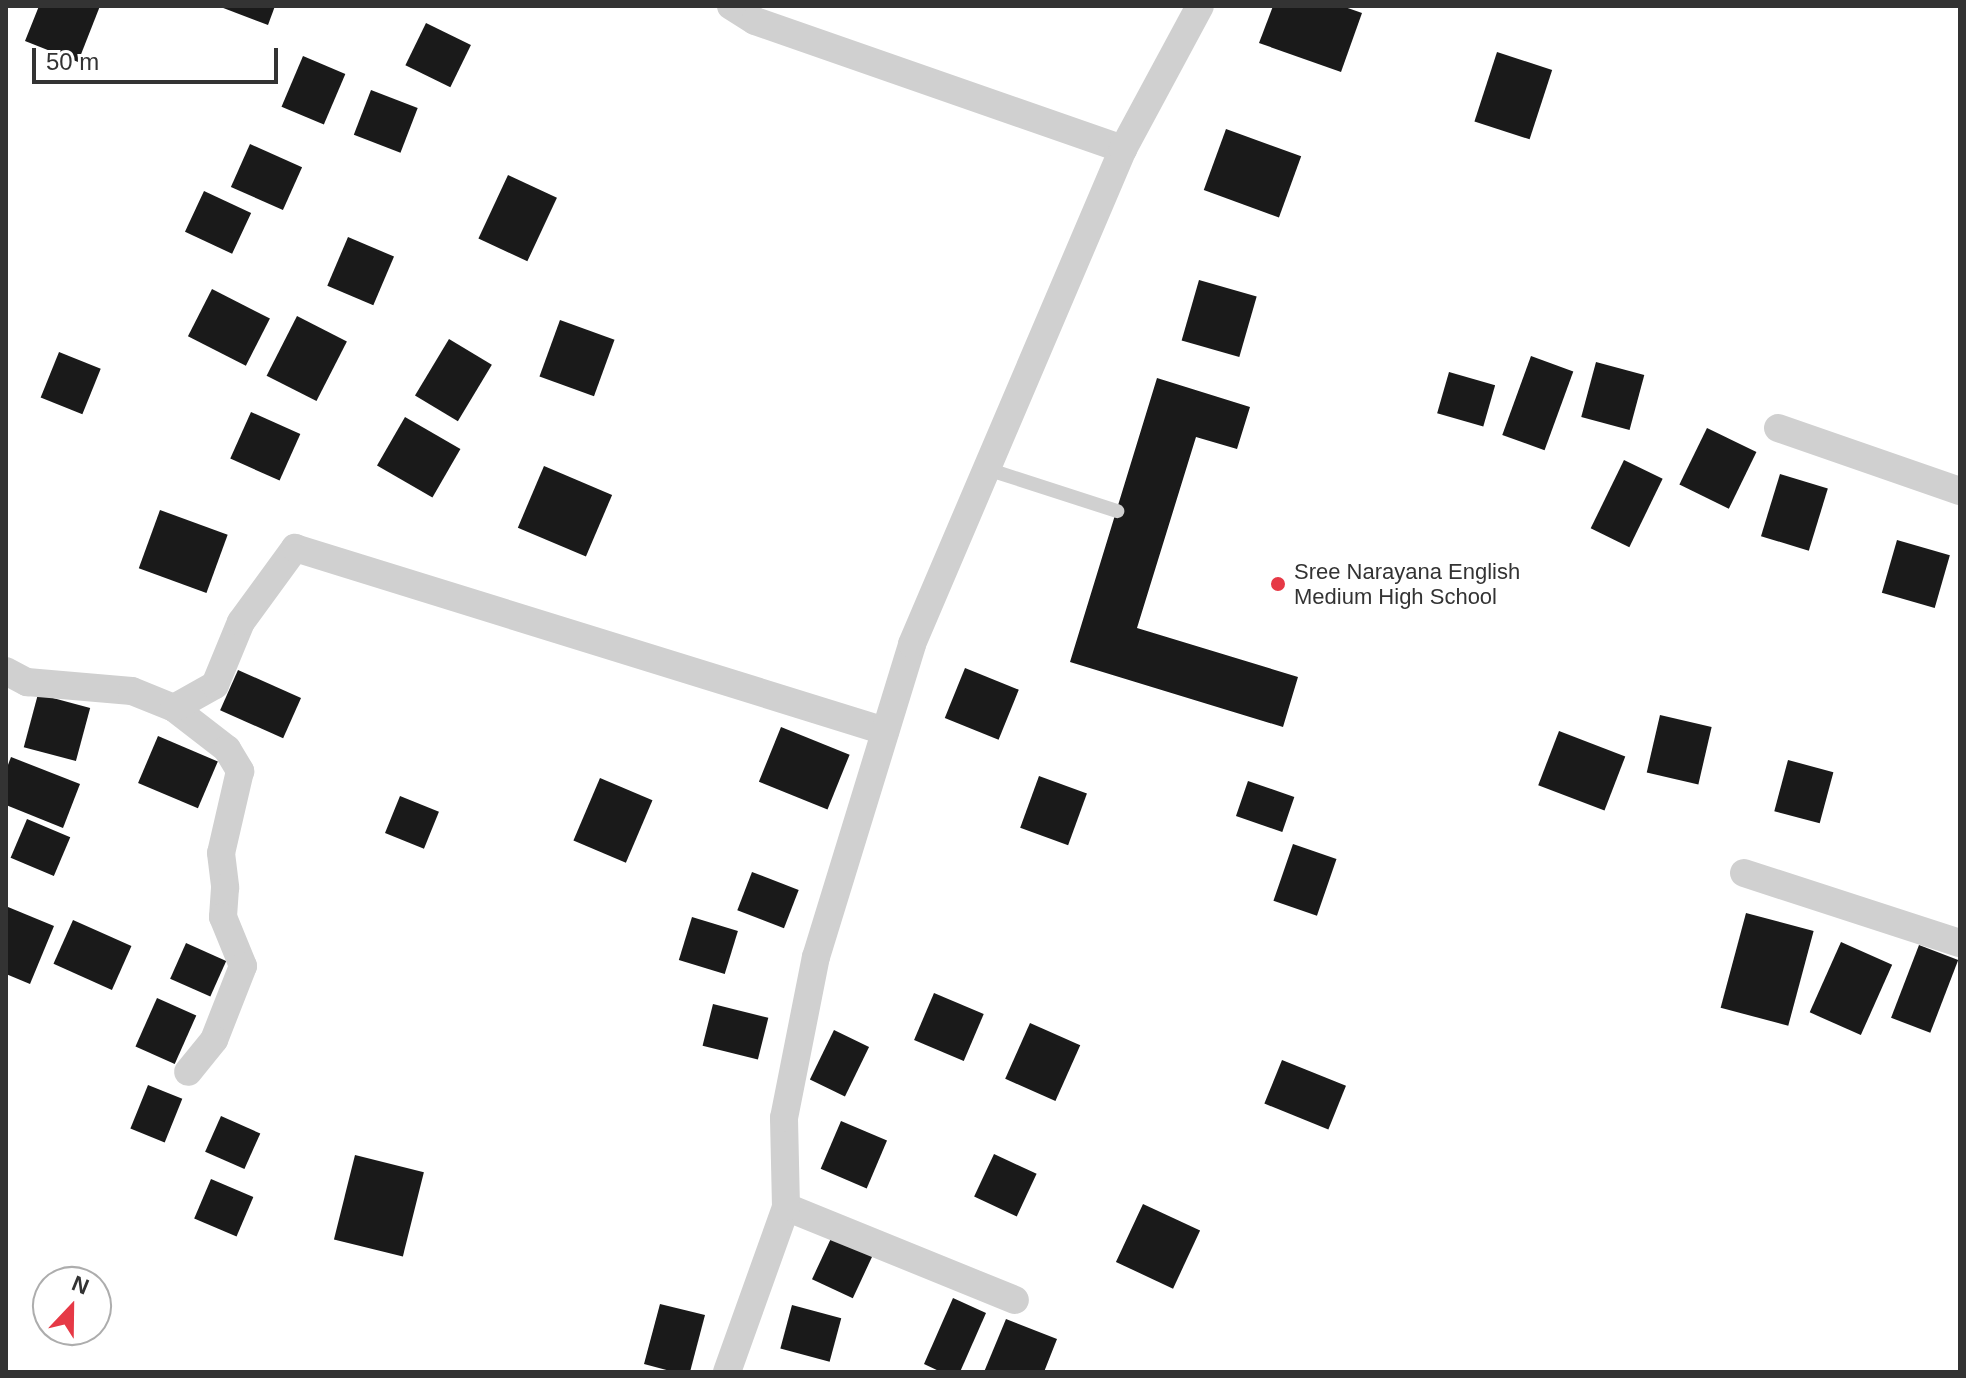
<!DOCTYPE html>
<html>
<head>
<meta charset="utf-8">
<style>
	body { margin:0 }
	#map { position:relative; width:1966px; height:1378px; overflow:hidden; background:#fff; font-family:Arial,sans-serif }
	div>[style] { position:absolute }
	.building>* { inset:0; background:#1a1a1a; transform-origin:0 0 }
	.lane>* { height:14px; margin:-7px; padding:0 7px; transform-origin:7px; border-radius:7px; background:#d0d0d0 }
	.street>* { height:28px; margin:-14px; padding:0 14px; transform-origin:14px; border-radius:14px; background:#d0d0d0 }
	.dots>* { width:22px; height:22px; translate:-50% -50%; box-sizing:border-box; border:4px solid #fff; border-radius:50% }
	span { translate:-50% -50%; white-space:nowrap; text-align:center; line-height:1.15; -webkit-text-stroke:8px #fff; paint-order:stroke }
	.poi-label { font-size:22px; color:#333 }
	.left { translate:0 -50%; text-align:left }
	.frame { position:absolute; inset:0; border:8px solid #333; pointer-events:none }
	.north { position:absolute; left:32px; top:1266px; width:80px; height:80px; box-sizing:border-box; background:#fff; border:2px solid #adadad; border-radius:50%; rotate:22deg; font-size:22px; font-weight:700; line-height:32px; text-align:center; color:#333 }
	.north::after { content:''; display:block; margin:auto; width:28px; height:36px; background:#e63946; clip-path:polygon(50% 0,100% 100%,50% 72%,0 100%) }
	.scale { position:absolute; left:32px; top:48px; width:246px; height:36px; box-sizing:border-box; border:4px solid #333; border-top:0; padding-left:10px; font-size:24px; line-height:28px; white-space:nowrap; color:#333; -webkit-text-stroke:6px #fff; paint-order:stroke }
</style>
</head>
<body>
<div id="map">
	<div class="building">
		<div style="clip-path:polygon(39px 6px,100px 6px,78px 62px,25px 41px)"></div>
		<div style="clip-path:polygon(218px 6px,275px 6px,268px 25px)"></div>
		<div style="clip-path:polygon(1273px 6px,1342px 6px,1362px 13px,1341px 72px,1259px 43px)"></div>
		<div style="left:426px;top:23px;width:50px;height:47px;rotate:26deg"></div>
		<div style="left:1497px;top:52px;width:58px;height:73px;rotate:18deg"></div>
		<div style="left:303px;top:56px;width:46px;height:55px;rotate:23deg"></div>
		<div style="left:371px;top:90px;width:50px;height:48px;rotate:21deg"></div>
		<div style="left:1226px;top:129px;width:80px;height:65px;rotate:20deg"></div>
		<div style="left:250px;top:144px;width:57px;height:47px;rotate:24deg"></div>
		<div style="left:508px;top:175px;width:54px;height:70px;rotate:25deg"></div>
		<div style="left:204px;top:191px;width:52px;height:45px;rotate:25deg"></div>
		<div style="left:348px;top:237px;width:50px;height:53px;rotate:23deg"></div>
		<div style="left:1199px;top:280px;width:60px;height:63px;rotate:16deg"></div>
		<div style="left:212px;top:289px;width:65px;height:53px;rotate:27deg"></div>
		<div style="left:297px;top:316px;width:56px;height:67px;rotate:27deg"></div>
		<div style="left:560px;top:320px;width:58px;height:60px;rotate:20deg"></div>
		<div style="left:449px;top:339px;width:50px;height:66px;rotate:31deg"></div>
		<div style="left:59px;top:352px;width:45px;height:49px;rotate:22deg"></div>
		<div style="left:1531px;top:356px;width:45px;height:84px;rotate:20deg"></div>
		<div style="left:1596px;top:362px;width:50px;height:57px;rotate:15deg"></div>
		<div style="left:1449px;top:372px;width:48px;height:43px;rotate:16deg"></div>
		<div style="clip-path:polygon(1157px 378px,1250px 407px,1237px 449px,1196px 437px,1137px 628px,1298px 677px,1283px 727px,1070px 662px)"></div>
		<div style="left:251px;top:412px;width:54px;height:51px;rotate:24deg"></div>
		<div style="left:405px;top:417px;width:64px;height:56px;rotate:30deg"></div>
		<div style="left:1707px;top:428px;width:55px;height:63px;rotate:26deg"></div>
		<div style="left:1624px;top:460px;width:43px;height:76px;rotate:26deg"></div>
		<div style="left:544px;top:466px;width:74px;height:67px;rotate:23deg"></div>
		<div style="left:1780px;top:474px;width:50px;height:65px;rotate:17deg"></div>
		<div style="left:160px;top:510px;width:72px;height:62px;rotate:20deg"></div>
		<div style="left:1897px;top:540px;width:55px;height:55px;rotate:16deg"></div>
		<div style="left:965px;top:668px;width:58px;height:54px;rotate:22deg"></div>
		<div style="left:238px;top:670px;width:69px;height:44px;rotate:24deg"></div>
		<div style="left:38px;top:694px;width:54px;height:55px;rotate:15deg"></div>
		<div style="left:1660px;top:715px;width:53px;height:59px;rotate:13deg"></div>
		<div style="left:781px;top:727px;width:74px;height:59px;rotate:22deg"></div>
		<div style="left:1559px;top:731px;width:71px;height:58px;rotate:21deg"></div>
		<div style="left:158px;top:736px;width:65px;height:51px;rotate:23deg"></div>
		<div style="clip-path:polygon(11px 757px,80px 784px,63px 828px,6px 805px,6px 770px)"></div>
		<div style="left:1788px;top:760px;width:47px;height:53px;rotate:15deg"></div>
		<div style="left:1039px;top:776px;width:51px;height:55px;rotate:20deg"></div>
		<div style="left:600px;top:778px;width:57px;height:68px;rotate:23deg"></div>
		<div style="left:1248px;top:781px;width:49px;height:37px;rotate:19deg"></div>
		<div style="left:400px;top:796px;width:42px;height:40px;rotate:22deg"></div>
		<div style="left:27px;top:819px;width:47px;height:42px;rotate:23deg"></div>
		<div style="left:1293px;top:844px;width:46px;height:60px;rotate:19deg"></div>
		<div style="left:752px;top:872px;width:50px;height:41px;rotate:21deg"></div>
		<div style="clip-path:polygon(8px 907px,54px 926px,30px 984px,6px 974px)"></div>
		<div style="left:1746px;top:913px;width:70px;height:98px;rotate:15deg"></div>
		<div style="left:692px;top:917px;width:48px;height:45px;rotate:17deg"></div>
		<div style="left:73px;top:920px;width:64px;height:48px;rotate:24deg"></div>
		<div style="left:1841px;top:942px;width:56px;height:77px;rotate:24deg"></div>
		<div style="left:186px;top:943px;width:44px;height:39px;rotate:24deg"></div>
		<div style="left:1919px;top:945px;width:42px;height:78px;rotate:21deg"></div>
		<div style="left:934px;top:993px;width:54px;height:51px;rotate:23deg"></div>
		<div style="left:157px;top:998px;width:43px;height:53px;rotate:24deg"></div>
		<div style="left:713px;top:1004px;width:57px;height:43px;rotate:14deg"></div>
		<div style="left:1030px;top:1023px;width:55px;height:61px;rotate:24deg"></div>
		<div style="left:834px;top:1030px;width:39px;height:55px;rotate:26deg"></div>
		<div style="left:1282px;top:1060px;width:69px;height:47px;rotate:22deg"></div>
		<div style="left:148px;top:1085px;width:37px;height:47px;rotate:22deg"></div>
		<div style="left:221px;top:1116px;width:43px;height:39px;rotate:24deg"></div>
		<div style="left:841px;top:1121px;width:50px;height:52px;rotate:23deg"></div>
		<div style="left:994px;top:1154px;width:47px;height:47px;rotate:25deg"></div>
		<div style="left:355px;top:1155px;width:71px;height:87px;rotate:14deg"></div>
		<div style="left:211px;top:1179px;width:46px;height:43px;rotate:23deg"></div>
		<div style="left:1143px;top:1204px;width:63px;height:64px;rotate:25deg"></div>
		<div style="left:834px;top:1232px;width:45px;height:52px;rotate:25deg"></div>
		<div style="clip-path:polygon(953px 1298px,986px 1313px,960px 1372px,941px 1372px,924px 1364px)"></div>
		<div style="clip-path:polygon(660px 1304px,705px 1315px,690px 1372px,674px 1372px,644px 1364px)"></div>
		<div style="left:792px;top:1305px;width:51px;height:45px;rotate:15deg"></div>
		<div style="clip-path:polygon(1006px 1319px,1057px 1339px,1044px 1372px,984px 1372px)"></div>
	</div>
	<div class="lane">
		<div style="left:987px;top:469px;width:137px;rotate:17.9deg"></div>
	</div>
	<div class="street">
		<div style="left:731px;top:6px;width:28px;rotate:32deg"></div>
		<div style="left:755px;top:21px;width:390px;rotate:19.2deg"></div>
		<div style="left:1778px;top:428px;width:193px;rotate:19.1deg"></div>
		<div style="left:6px;top:671px;width:24px;rotate:28deg"></div>
		<div style="left:27px;top:682px;width:105px;rotate:4.9deg"></div>
		<div style="left:132px;top:691px;width:45px;rotate:22deg"></div>
		<div style="left:174px;top:708px;width:67px;rotate:37.7deg"></div>
		<div style="left:227px;top:749px;width:26px;rotate:59deg"></div>
		<div style="left:240px;top:771px;width:84px;rotate:103deg"></div>
		<div style="left:221px;top:853px;width:35px;rotate:83deg"></div>
		<div style="left:225px;top:888px;width:29px;rotate:94deg"></div>
		<div style="left:223px;top:917px;width:53px;rotate:67.8deg"></div>
		<div style="left:243px;top:966px;width:79px;rotate:111.4deg"></div>
		<div style="left:214px;top:1040px;width:41px;rotate:129.1deg"></div>
		<div style="left:174px;top:708px;width:47px;rotate:-29.3deg"></div>
		<div style="left:215px;top:685px;width:68px;rotate:-67.6deg"></div>
		<div style="left:241px;top:622px;width:92px;rotate:-53.9deg"></div>
		<div style="left:295px;top:548px;width:618px;rotate:17.23deg"></div>
		<div style="left:1744px;top:873px;width:227px;rotate:18deg"></div>
		<div style="left:786px;top:1207px;width:247px;rotate:22.1deg"></div>
		<div style="left:727px;top:1372px;width:175px;rotate:-70.3deg"></div>
		<div style="left:786px;top:1207px;width:89px;rotate:-91.3deg"></div>
		<div style="left:784px;top:1118px;width:164px;rotate:-78.8deg"></div>
		<div style="left:816px;top:957px;width:327px;rotate:-72.9deg"></div>
		<div style="left:912px;top:644px;width:538px;rotate:-66.91deg"></div>
		<div style="left:1123px;top:149px;width:162px;rotate:-61.7deg"></div>
	</div>
	<div class="dots">
		<div style="left:1278px;top:584px;background:#e63946"></div>
	</div>
	<div class="poi-label">
		<span class="left" style="left:1294px;top:584px">Sree Narayana English<br>Medium High School</span>
	</div>
	<div class="frame"></div>
	<div class="north">N</div>
	<div class="scale">50 m</div>
</div>
</body>
</html>
